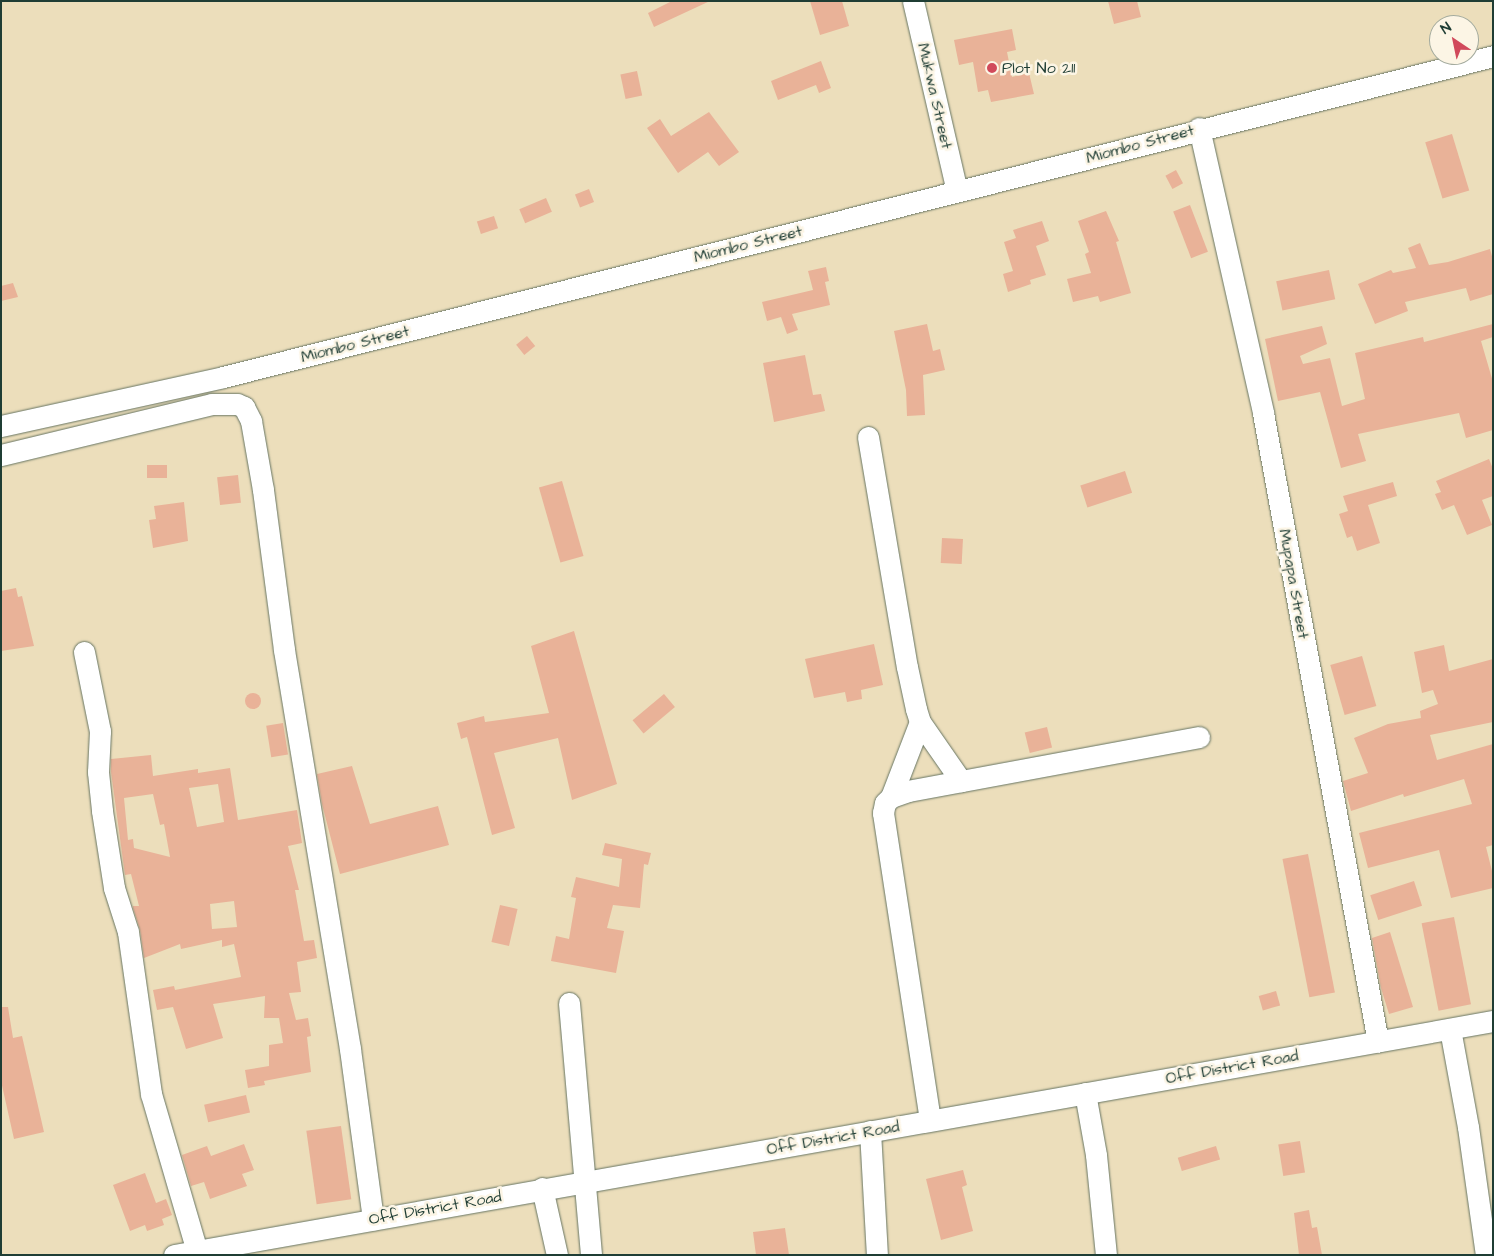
<!DOCTYPE html>
<html>
<head>
<meta charset="utf-8">
<style>
	body { margin:0 }
	#map { position:relative; width:1494px; height:1256px; overflow:hidden; background:#ecdebb; font-family:"Architects Daughter",sans-serif }
	div>[style] { position:absolute }
	.building>* { inset:0; background:#e9b298; transform-origin:0 0 }
	.round { border-radius:50% }
	.roads { filter:drop-shadow(0 0 1px #677563) drop-shadow(0 0 1px #677563) }
	.minor>* { height:21px; margin:-10.5px; padding:0 10.5px; transform-origin:10.5px; border-radius:10.5px; background:#fff }
	.dots>* { width:14px; height:14px; translate:-50% -50%; box-sizing:border-box; border:2px solid #fcf5e5; border-radius:50% }
	span { translate:-50% -50%; white-space:nowrap; text-align:center; line-height:1.15; -webkit-text-stroke:5px #fcf5e5; paint-order:stroke }
	.poi-label { font-size:16px; color:#1f3d34 }
	.left { translate:0 -50%; text-align:left }
	.street-label { font-size:16px; color:#1f3d34 }
	.frame { position:absolute; inset:0; border:2px solid #1f3d34; pointer-events:none }
	.north { position:absolute; left:1429px; top:15px; width:50px; height:50px; box-sizing:border-box; background:#fcf5e5; border:1px solid #a4ab9e; border-radius:50%; rotate:326deg; font-size:14px; font-weight:700; line-height:20px; text-align:center; color:#1f3d34 }
	.north::after { content:''; display:block; margin:auto; width:18px; height:22px; background:#d1495b; clip-path:polygon(50% 0,100% 100%,50% 72%,0 100%) }
</style>
</head>
<body>
<div id="map">
	<div class="building">
		<div style="clip-path:polygon(672px 1px,710px 1px,654px 27px,648px 13px)"></div>
		<div style="clip-path:polygon(810px 1px,842px 1px,849px 26px,820px 35px)"></div>
		<div style="clip-path:polygon(1108px 1px,1137px 1px,1141px 17px,1114px 24px)"></div>
		<div style="clip-path:polygon(1012px 29px,1016px 50px,1007px 52px,1012px 77px,1029px 73px,1034px 94px,991px 102px,988px 90px,978px 92px,973px 62px,959px 65px,954px 40px)"></div>
		<div style="clip-path:polygon(821px 61px,831px 88px,819px 93px,816px 85px,778px 100px,771px 81px)"></div>
		<div style="left:637px;top:71px;width:25px;height:17px;rotate:78deg"></div>
		<div style="clip-path:polygon(709px 112px,739px 152px,719px 166px,708px 152px,678px 173px,647px 128px,660px 119px,671px 136px)"></div>
		<div style="left:1452px;top:134px;width:59px;height:28px;rotate:73deg"></div>
		<div style="left:1176px;top:170px;width:15px;height:12px;rotate:62deg"></div>
		<div style="left:589px;top:189px;width:14px;height:15px;rotate:69deg"></div>
		<div style="left:546px;top:198px;width:15px;height:29px;rotate:67deg"></div>
		<div style="left:1190px;top:205px;width:50px;height:18px;rotate:69deg"></div>
		<div style="clip-path:polygon(1106px 211px,1119px 241px,1116px 242px,1131px 293px,1100px 302px,1098px 296px,1073px 302px,1067px 279px,1091px 273px,1085px 254px,1089px 252px,1078px 221px)"></div>
		<div style="left:494px;top:216px;width:13px;height:18px;rotate:72deg"></div>
		<div style="clip-path:polygon(1042px 221px,1049px 241px,1036px 246px,1046px 275px,1030px 280px,1031px 284px,1008px 292px,1003px 274px,1013px 271px,1004px 242px,1016px 238px,1013px 230px)"></div>
		<div style="clip-path:polygon(1420px 243px,1429px 265px,1448px 262px,1490px 249px,1493px 260px,1493px 294px,1470px 301px,1466px 288px,1405px 302px,1408px 311px,1375px 324px,1358px 284px,1391px 270px,1393px 273px,1416px 268px,1408px 248px)"></div>
		<div style="clip-path:polygon(826px 267px,829px 281px,825px 282px,830px 305px,792px 314px,798px 330px,787px 334px,781px 317px,767px 321px,762px 302px,813px 290px,808px 271px)"></div>
		<div style="left:1329px;top:270px;width:30px;height:54px;rotate:78deg"></div>
		<div style="clip-path:polygon(13px 283px,18px 297px,1px 301px,1px 286px)"></div>
		<div style="clip-path:polygon(927px 324px,933px 351px,940px 349px,945px 370px,923px 375px,925px 415px,907px 416px,906px 390px,894px 331px)"></div>
		<div style="clip-path:polygon(1493px 324px,1493px 337px,1481px 341px,1493px 382px,1493px 430px,1466px 438px,1459px 413px,1358px 434px,1366px 461px,1341px 468px,1320px 392px,1278px 401px,1265px 339px,1322px 326px,1327px 344px,1300px 356px,1303px 364px,1330px 358px,1342px 406px,1365px 399px,1355px 353px,1423px 337px,1424px 342px)"></div>
		<div style="left:527px;top:336px;width:13px;height:14px;rotate:51deg"></div>
		<div style="clip-path:polygon(805px 355px,813px 395px,821px 394px,825px 411px,774px 422px,763px 363px)"></div>
		<div style="clip-path:polygon(1489px 459px,1493px 469px,1493px 496px,1482px 500px,1492px 525px,1467px 535px,1454px 505px,1442px 510px,1435px 494px,1441px 492px,1436px 481px)"></div>
		<div style="left:167px;top:465px;width:13px;height:20px;rotate:90deg"></div>
		<div style="left:1125px;top:471px;width:23px;height:47px;rotate:72deg"></div>
		<div style="left:238px;top:475px;width:28px;height:21px;rotate:84deg"></div>
		<div style="left:562px;top:481px;width:78px;height:24px;rotate:74deg"></div>
		<div style="clip-path:polygon(1393px 482px,1397px 496px,1368px 505px,1380px 543px,1357px 551px,1352px 536px,1347px 538px,1339px 514px,1348px 511px,1343px 496px)"></div>
		<div style="clip-path:polygon(184px 502px,188px 541px,153px 548px,149px 520px,156px 519px,154px 506px)"></div>
		<div style="left:942px;top:538px;width:21px;height:25px;rotate:3deg"></div>
		<div style="clip-path:polygon(16px 588px,18px 597px,22px 596px,34px 646px,1px 651px,1px 591px)"></div>
		<div style="clip-path:polygon(574px 631px,617px 784px,572px 800px,558px 738px,494px 753px,515px 828px,492px 835px,467px 737px,461px 739px,457px 723px,484px 716px,485px 722px,549px 713px,531px 646px)"></div>
		<div style="clip-path:polygon(874px 644px,883px 685px,861px 690px,862px 699px,847px 702px,845px 692px,814px 698px,805px 659px)"></div>
		<div style="clip-path:polygon(1444px 645px,1449px 671px,1493px 659px,1493px 722px,1430px 735px,1437px 760px,1493px 744px,1493px 845px,1486px 847px,1493px 875px,1493px 888px,1451px 898px,1439px 850px,1368px 868px,1359px 833px,1472px 804px,1464px 779px,1404px 797px,1403px 794px,1351px 811px,1343px 781px,1368px 773px,1354px 738px,1388px 724px,1421px 718px,1420px 711px,1438px 704px,1433px 690px,1422px 693px,1414px 652px)"></div>
		<div style="left:1362px;top:656px;width:52px;height:33px;rotate:74deg"></div>
		<div class="round" style="left:245px;top:693px;width:16px;height:16px"></div>
		<div style="left:664px;top:694px;width:17px;height:41px;rotate:50deg"></div>
		<div style="left:283px;top:723px;width:32px;height:17px;rotate:81deg"></div>
		<div style="left:1047px;top:727px;width:21px;height:23px;rotate:76deg"></div>
		<div style="clip-path:polygon(evenodd,151px 755px,153px 776px,198px 769px,198px 773px,230px 768px,238px 820px,297px 810px,302px 843px,288px 846px,299px 890px,295px 890px,304px 941px,314px 940px,317px 958px,297px 962px,301px 992px,289px 993px,296px 1020px,308px 1018px,311px 1036px,307px 1037px,311px 1072px,264px 1081px,265px 1085px,248px 1088px,245px 1070px,269px 1066px,269px 1045px,283px 1043px,279px 1018px,264px 1018px,265px 996px,213px 1004px,223px 1038px,186px 1049px,173px 1007px,157px 1010px,153px 990px,174px 986px,175px 990px,241px 977px,234px 944px,222px 947px,222px 940px,181px 949px,180px 944px,144px 958px,140px 930px,133px 908px,133px 906px,139px 906px,131px 874px,125px 875px,111px 772px,111px 759px,151px 755px,218px 784px,224px 822px,197px 827px,189px 788px,218px 784px,151px 755px,153px 794px,160px 825px,164px 824px,170px 857px,134px 848px,133px 839px,128px 840px,124px 798px,153px 794px,151px 755px,234px 901px,237px 927px,212px 929px,210px 904px,234px 901px)"></div>
		<div style="clip-path:polygon(352px 766px,370px 824px,438px 806px,449px 845px,340px 874px,322px 804px,317px 774px)"></div>
		<div style="clip-path:polygon(605px 843px,651px 853px,648px 865px,644px 864px,640px 908px,613px 905px,607px 928px,624px 931px,616px 973px,551px 961px,556px 936px,569px 939px,576px 898px,571px 897px,576px 877px,619px 887px,622px 859px,602px 855px)"></div>
		<div style="left:1308px;top:854px;width:141px;height:26px;rotate:79deg"></div>
		<div style="left:1414px;top:881px;width:26px;height:46px;rotate:72deg"></div>
		<div style="left:500px;top:905px;width:18px;height:38px;rotate:13deg"></div>
		<div style="left:1454px;top:917px;width:89px;height:33px;rotate:79deg"></div>
		<div style="clip-path:polygon(1390px 932px,1413px 1007px,1389px 1014px,1381px 988px,1372px 938px)"></div>
		<div style="left:1276px;top:991px;width:15px;height:18px;rotate:74deg"></div>
		<div style="clip-path:polygon(1px 1007px,8px 1007px,13px 1038px,22px 1036px,44px 1132px,14px 1139px,1px 1081px)"></div>
		<div style="left:246px;top:1095px;width:18px;height:43px;rotate:77deg"></div>
		<div style="left:341px;top:1126px;width:74px;height:35px;rotate:82deg"></div>
		<div style="left:1300px;top:1141px;width:32px;height:22px;rotate:81deg"></div>
		<div style="clip-path:polygon(244px 1144px,254px 1170px,242px 1174px,247px 1186px,210px 1199px,204px 1182px,191px 1186px,182px 1155px,207px 1146px,211px 1156px)"></div>
		<div style="left:1216px;top:1146px;width:14px;height:40px;rotate:73deg"></div>
		<div style="clip-path:polygon(963px 1170px,967px 1185px,962px 1187px,973px 1231px,941px 1240px,926px 1179px)"></div>
		<div style="clip-path:polygon(145px 1173px,156px 1203px,166px 1199px,172px 1215px,162px 1219px,164px 1225px,147px 1231px,145px 1225px,130px 1231px,113px 1185px)"></div>
		<div style="clip-path:polygon(1309px 1210px,1312px 1228px,1317px 1227px,1322px 1255px,1299px 1255px,1294px 1213px)"></div>
		<div style="clip-path:polygon(785px 1228px,789px 1255px,756px 1255px,753px 1232px)"></div>
	</div>
	<div class="roads">
		<div class="minor">
			<div style="left:913px;top:1px;width:195px;rotate:77deg"></div>
			<div style="left:1199px;top:128px;width:292px;rotate:77.3deg"></div>
			<div style="left:1263px;top:413px;width:639px;rotate:79.64deg"></div>
			<div style="left:1px;top:426px;width:227px;rotate:-12.4deg"></div>
			<div style="left:223px;top:377px;width:1310px;rotate:-14.18deg"></div>
			<div style="left:868px;top:437px;width:233px;rotate:80.4deg"></div>
			<div style="left:907px;top:667px;width:43px;rotate:77.9deg"></div>
			<div style="left:916px;top:709px;width:14px;rotate:73deg"></div>
			<div style="left:920px;top:722px;width:72px;rotate:55.2deg"></div>
			<div style="left:1px;top:455px;width:217px;rotate:-13.6deg"></div>
			<div style="left:212px;top:404px;width:25px"></div>
			<div style="left:237px;top:404px;width:8px;rotate:23deg"></div>
			<div style="left:244px;top:407px;width:16px;rotate:63deg"></div>
			<div style="left:251px;top:421px;width:70px;rotate:80.1deg"></div>
			<div style="left:263px;top:490px;width:161px;rotate:82.5deg"></div>
			<div style="left:284px;top:650px;width:404px;rotate:80.6deg"></div>
			<div style="left:350px;top:1049px;width:172px;rotate:82.3deg"></div>
			<div style="left:84px;top:652px;width:81px;rotate:78.6deg"></div>
			<div style="left:100px;top:731px;width:41px;rotate:92.8deg"></div>
			<div style="left:98px;top:772px;width:39px;rotate:84deg"></div>
			<div style="left:102px;top:811px;width:78px;rotate:81.1deg"></div>
			<div style="left:114px;top:888px;width:46px;rotate:72.3deg"></div>
			<div style="left:128px;top:932px;width:164px;rotate:81.9deg"></div>
			<div style="left:151px;top:1094px;width:164px;rotate:73.7deg"></div>
			<div style="left:891px;top:797px;width:80px;rotate:-68.9deg"></div>
			<div style="left:569px;top:1003px;width:253px;rotate:85deg"></div>
			<div style="left:1450px;top:1029px;width:100px;rotate:79.6deg"></div>
			<div style="left:1468px;top:1127px;width:129px;rotate:82deg"></div>
			<div style="left:1085px;top:1093px;width:63px;rotate:79.9deg"></div>
			<div style="left:1096px;top:1155px;width:100px;rotate:84.3deg"></div>
			<div style="left:930px;top:1120px;width:311px;rotate:-98.7deg"></div>
			<div style="left:883px;top:813px;width:10px;rotate:-79deg"></div>
			<div style="left:885px;top:803px;width:8px;rotate:-45deg"></div>
			<div style="left:891px;top:797px;width:18px;rotate:-19deg"></div>
			<div style="left:908px;top:791px;width:296px;rotate:-10.5deg"></div>
			<div style="left:870px;top:1131px;width:124px;rotate:86.8deg"></div>
			<div style="left:542px;top:1188px;width:69px;rotate:77.4deg"></div>
			<div style="left:174px;top:1255px;width:1340px;rotate:-10.06deg"></div>
		</div>
	</div>
	<div class="dots">
		<div style="left:992px;top:68px;background:#d1495b"></div>
	</div>
	<div class="poi-label">
		<span class="left" style="left:1002px;top:68px">Plot No 211</span>
	</div>
	<div class="street-label">
		<span style="left:935px;top:96px;rotate:77deg">Mukwa Street</span>
		<span style="left:1140px;top:144px;rotate:-15deg">Miombo Street</span>
		<span style="left:748px;top:244px;rotate:-14deg">Miombo Street</span>
		<span style="left:355px;top:344px;rotate:-14deg">Miombo Street</span>
		<span style="left:1294px;top:584px;rotate:80deg">Mupapa Street</span>
		<span style="left:1232px;top:1067px;rotate:-10deg">Off District Road</span>
		<span style="left:833px;top:1138px;rotate:-10deg">Off District Road</span>
		<span style="left:435px;top:1208px;rotate:-10deg">Off District Road</span>
	</div>
	<div class="frame"></div>
	<div class="north">N</div>
</div>
</body>
</html>
